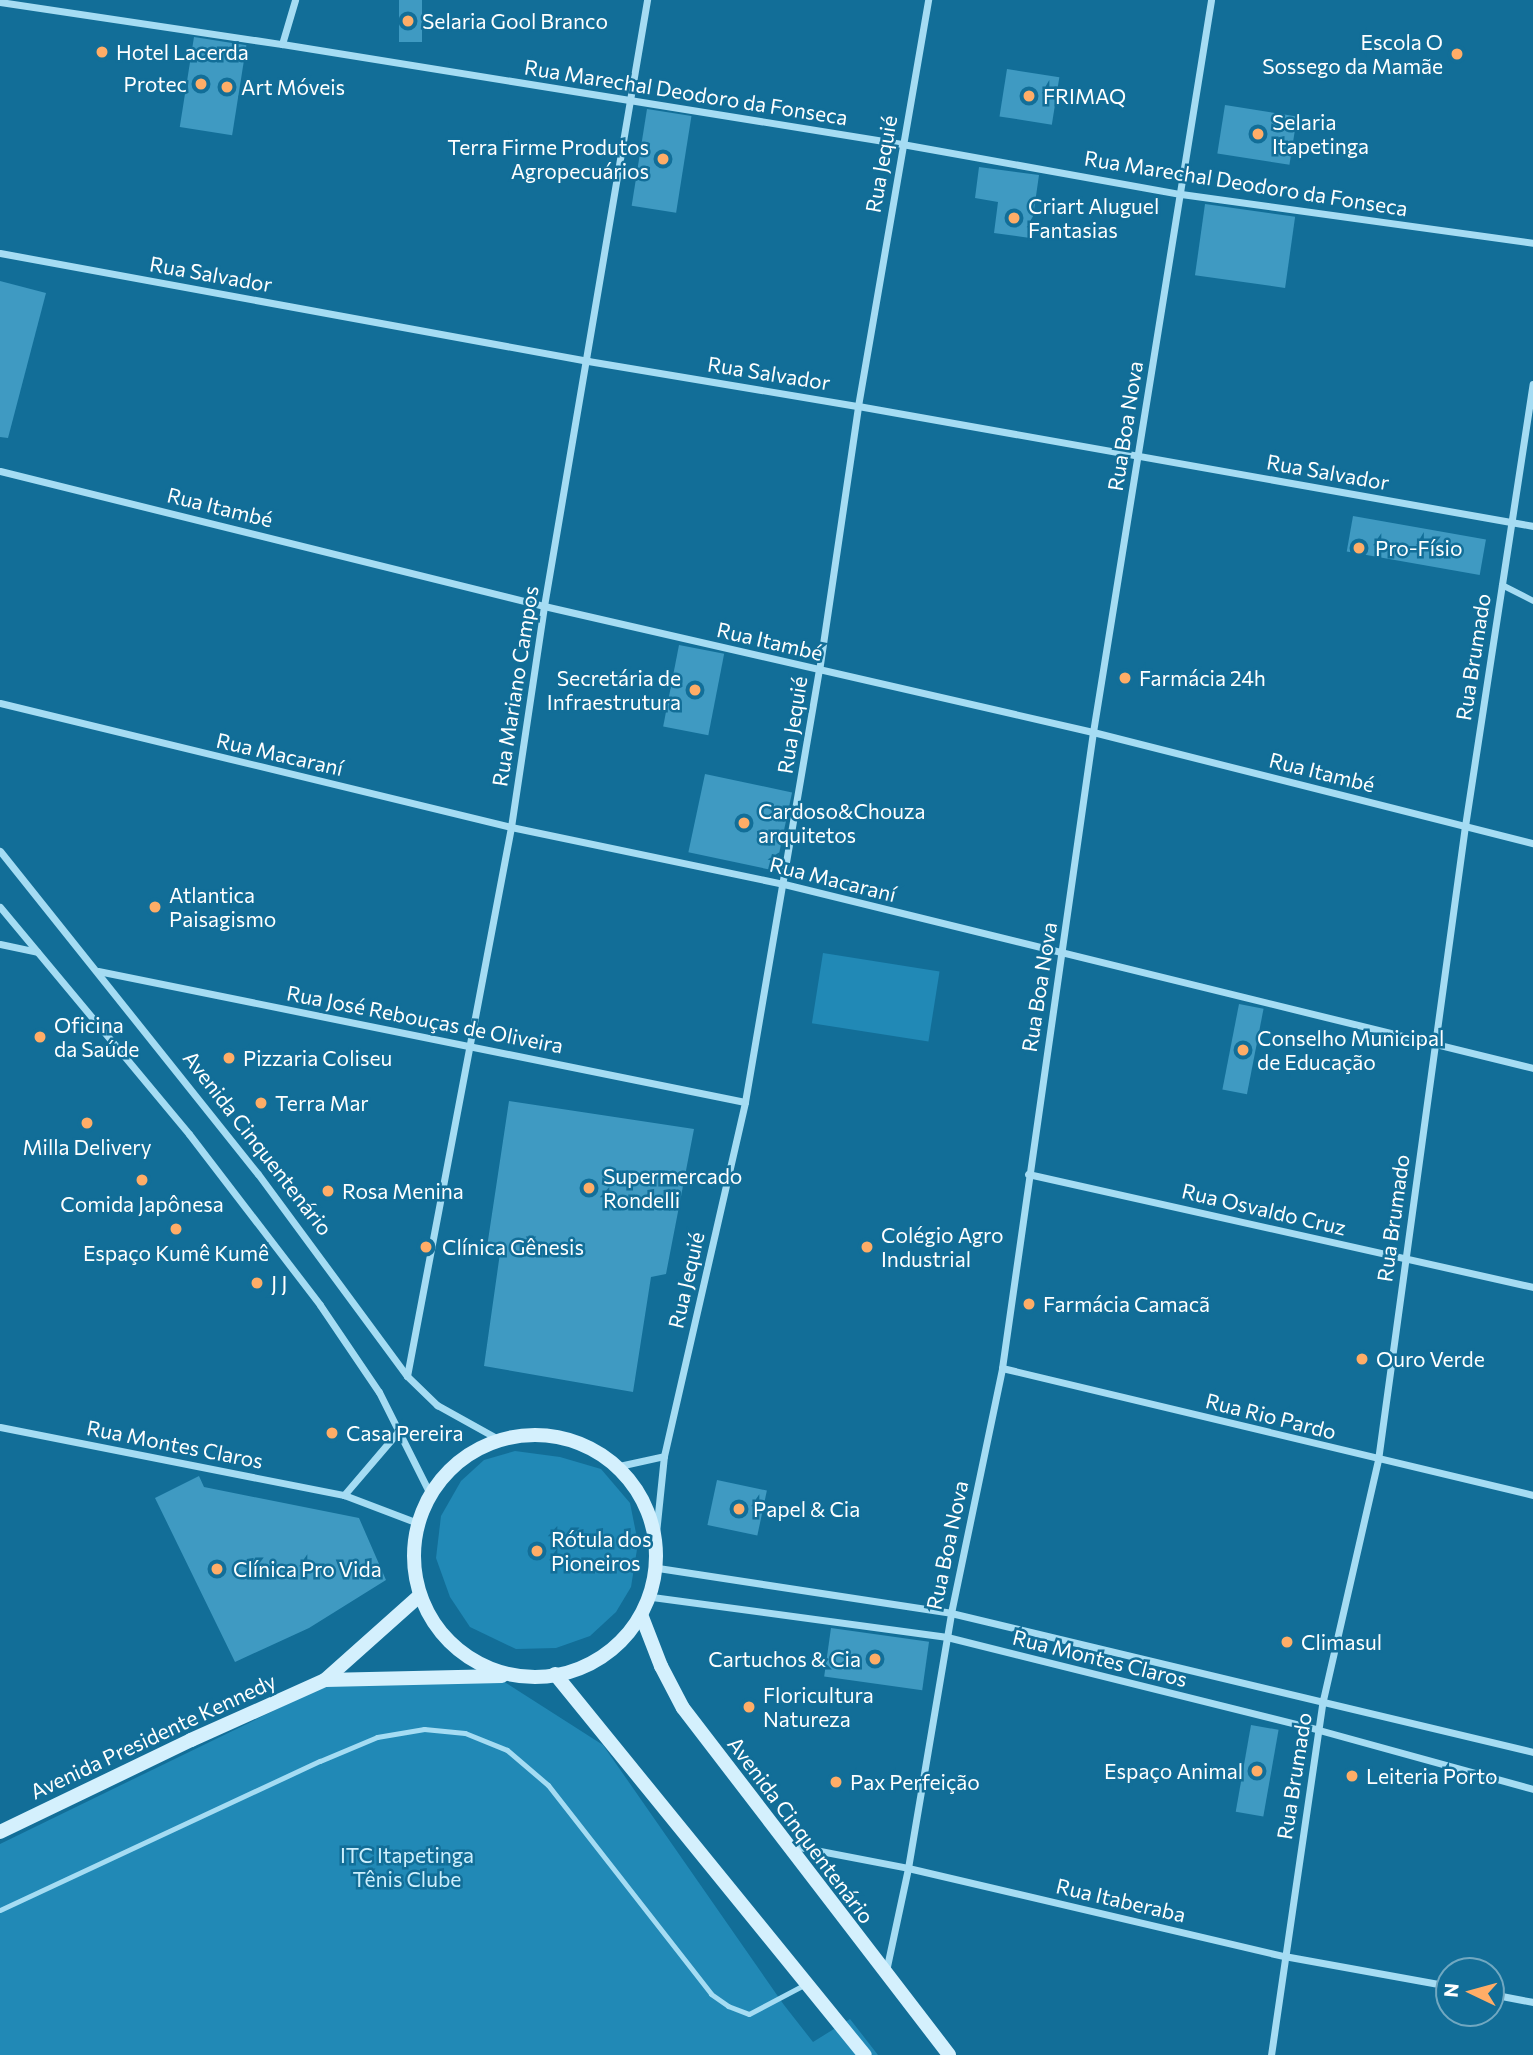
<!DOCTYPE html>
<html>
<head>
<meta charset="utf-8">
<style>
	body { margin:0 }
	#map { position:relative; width:1533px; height:2055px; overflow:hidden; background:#126e98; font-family:Commissioner,sans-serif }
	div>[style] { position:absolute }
	.green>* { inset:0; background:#2189b6; transform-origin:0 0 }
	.building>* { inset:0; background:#3f9ac2; transform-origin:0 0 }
	.service>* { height:5px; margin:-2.5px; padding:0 2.5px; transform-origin:2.5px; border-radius:2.5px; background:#a5dcf3 }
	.pedestrian>* { height:6px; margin:-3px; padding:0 3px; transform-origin:3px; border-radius:3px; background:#a5dcf3 }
	.minor>* { height:7px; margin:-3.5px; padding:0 3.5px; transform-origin:3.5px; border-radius:3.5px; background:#a5dcf3 }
	.secondary>* { height:14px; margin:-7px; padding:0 7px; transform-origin:7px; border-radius:7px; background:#d4f0fd }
	.secondary>.ring { margin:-7px; padding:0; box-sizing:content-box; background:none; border:14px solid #d4f0fd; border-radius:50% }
	.dots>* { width:19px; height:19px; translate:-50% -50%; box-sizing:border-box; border:4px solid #126e98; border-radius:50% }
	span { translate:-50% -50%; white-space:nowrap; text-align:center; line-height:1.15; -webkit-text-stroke:5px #126e98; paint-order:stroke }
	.poi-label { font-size:21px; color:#fff }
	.left { translate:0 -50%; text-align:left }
	.right { translate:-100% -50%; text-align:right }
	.street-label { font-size:21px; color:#fff }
	.park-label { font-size:21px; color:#cdeffd }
	.north { position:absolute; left:1435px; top:1957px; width:70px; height:70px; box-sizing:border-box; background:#126e98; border:2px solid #71a8c1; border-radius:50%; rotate:275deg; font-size:19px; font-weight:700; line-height:28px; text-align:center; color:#fff }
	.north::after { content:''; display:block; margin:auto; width:24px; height:32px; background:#ffad67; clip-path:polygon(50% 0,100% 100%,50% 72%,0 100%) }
</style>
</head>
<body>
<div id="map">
	<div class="green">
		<div style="left:823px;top:953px;width:118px;height:71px;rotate:9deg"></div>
		<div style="clip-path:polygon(515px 1451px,560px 1457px,601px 1469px,630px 1503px,638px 1543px,631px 1587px,616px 1612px,590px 1636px,556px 1648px,516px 1649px,470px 1627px,450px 1597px,436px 1558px,441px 1516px,461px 1481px,484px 1460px)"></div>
		<div style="clip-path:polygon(341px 1678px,503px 1681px,603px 1745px,784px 2005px,813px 2042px,850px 2019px,878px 2055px,0 2055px,0 1844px)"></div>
	</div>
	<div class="building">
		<div style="left:399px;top:0;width:23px;height:42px"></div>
		<div style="left:194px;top:37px;width:53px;height:91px;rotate:9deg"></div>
		<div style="left:1007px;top:69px;width:53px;height:48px;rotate:9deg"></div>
		<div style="left:1225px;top:105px;width:73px;height:49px;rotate:9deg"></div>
		<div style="left:647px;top:109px;width:45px;height:98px;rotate:9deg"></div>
		<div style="clip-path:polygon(979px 167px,1039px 175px,1030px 238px,994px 233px,998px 202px,975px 198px)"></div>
		<div style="left:1205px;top:204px;width:91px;height:72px;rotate:8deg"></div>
		<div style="clip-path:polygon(0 281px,46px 293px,8px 438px,0 437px)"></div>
		<div style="left:1353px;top:516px;width:135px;height:36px;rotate:10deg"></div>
		<div style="left:679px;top:645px;width:46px;height:83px;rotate:11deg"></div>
		<div style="left:705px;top:774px;width:89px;height:80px;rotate:12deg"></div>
		<div style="left:1239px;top:1004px;width:25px;height:87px;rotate:11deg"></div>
		<div style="clip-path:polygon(509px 1101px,694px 1129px,666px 1274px,651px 1277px,633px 1392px,484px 1366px,500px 1253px,487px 1247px)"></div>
		<div style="clip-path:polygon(199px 1476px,204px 1487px,359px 1518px,386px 1580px,309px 1628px,235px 1662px,155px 1498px)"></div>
		<div style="left:717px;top:1480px;width:51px;height:46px;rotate:12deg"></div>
		<div style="left:831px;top:1628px;width:99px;height:49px;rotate:8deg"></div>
		<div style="left:1251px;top:1725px;width:28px;height:88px;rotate:10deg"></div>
	</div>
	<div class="service">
		<div style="left:0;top:1910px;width:353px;rotate:-25deg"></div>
		<div style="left:320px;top:1761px;width:62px;rotate:-22.8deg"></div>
		<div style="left:377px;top:1737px;width:48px;rotate:-9.7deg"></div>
		<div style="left:424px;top:1729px;width:41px;rotate:5.6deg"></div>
		<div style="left:465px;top:1733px;width:45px;rotate:22deg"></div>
		<div style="left:507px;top:1750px;width:54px;rotate:40.5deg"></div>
		<div style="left:548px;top:1785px;width:265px;rotate:52deg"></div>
		<div style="left:711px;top:1994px;width:21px;rotate:35deg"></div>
		<div style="left:728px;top:2006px;width:22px;rotate:21deg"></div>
		<div style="left:749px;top:2014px;width:62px;rotate:-27.8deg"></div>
	</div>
	<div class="pedestrian">
		<div style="left:1502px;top:585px;width:35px;rotate:27deg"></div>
	</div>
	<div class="minor">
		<div style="left:0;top:2px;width:285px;rotate:8.5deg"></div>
		<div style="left:282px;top:44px;width:628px;rotate:9.16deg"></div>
		<div style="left:902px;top:144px;width:283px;rotate:10.2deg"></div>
		<div style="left:1181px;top:194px;width:355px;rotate:7.9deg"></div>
		<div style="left:282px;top:44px;width:46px;rotate:-73.5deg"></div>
		<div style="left:0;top:253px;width:598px;rotate:10.41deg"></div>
		<div style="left:588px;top:361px;width:274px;rotate:9.5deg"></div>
		<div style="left:858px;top:406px;width:686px;rotate:10.08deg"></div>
		<div style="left:0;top:471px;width:561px;rotate:13.94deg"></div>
		<div style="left:544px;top:606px;width:563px;rotate:12.93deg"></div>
		<div style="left:1093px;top:732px;width:454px;rotate:14.2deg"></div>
		<div style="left:0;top:703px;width:526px;rotate:13.64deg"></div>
		<div style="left:511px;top:827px;width:279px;rotate:11.8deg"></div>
		<div style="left:784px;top:884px;width:771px;rotate:13.8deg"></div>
		<div style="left:0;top:851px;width:413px;rotate:51.4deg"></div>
		<div style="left:258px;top:1174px;width:251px;rotate:53.6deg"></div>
		<div style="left:407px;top:1376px;width:42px;rotate:44deg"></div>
		<div style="left:437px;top:1405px;width:70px;rotate:29.1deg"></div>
		<div style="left:0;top:907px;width:295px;rotate:50.2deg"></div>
		<div style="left:189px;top:1134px;width:215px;rotate:52.5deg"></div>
		<div style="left:320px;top:1305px;width:105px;rotate:55.9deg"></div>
		<div style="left:379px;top:1392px;width:112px;rotate:63.4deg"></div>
		<div style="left:0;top:944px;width:38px;rotate:12deg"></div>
		<div style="left:98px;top:971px;width:660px;rotate:11.45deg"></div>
		<div style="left:1028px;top:1174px;width:517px;rotate:12.61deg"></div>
		<div style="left:1002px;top:1368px;width:546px;rotate:13.45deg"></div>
		<div style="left:407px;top:1376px;width:559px;rotate:-79.27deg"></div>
		<div style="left:511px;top:827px;width:223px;rotate:-81.5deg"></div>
		<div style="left:544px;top:606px;width:615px;rotate:-80.35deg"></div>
		<div style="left:0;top:1427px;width:351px;rotate:11.2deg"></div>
		<div style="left:344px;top:1495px;width:76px;rotate:20.8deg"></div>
		<div style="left:619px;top:1466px;width:46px;rotate:-12.5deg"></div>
		<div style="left:344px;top:1495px;width:82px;rotate:-49.5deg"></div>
		<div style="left:656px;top:1533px;width:77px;rotate:-84.1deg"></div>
		<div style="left:664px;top:1456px;width:363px;rotate:-77.1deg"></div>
		<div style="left:745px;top:1102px;width:437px;rotate:-80.3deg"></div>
		<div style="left:819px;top:671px;width:268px;rotate:-81.6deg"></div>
		<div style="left:858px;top:406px;width:412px;rotate:-80.2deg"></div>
		<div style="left:658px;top:1568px;width:296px;rotate:8.7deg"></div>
		<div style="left:951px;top:1613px;width:598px;rotate:13.43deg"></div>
		<div style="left:652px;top:1597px;width:298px;rotate:7.7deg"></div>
		<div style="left:947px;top:1637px;width:383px;rotate:14deg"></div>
		<div style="left:1319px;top:1730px;width:222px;rotate:15.4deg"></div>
		<div style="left:789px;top:1845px;width:121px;rotate:10.9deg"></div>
		<div style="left:908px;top:1868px;width:386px;rotate:13.2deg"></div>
		<div style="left:1284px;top:1956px;width:168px;rotate:10.3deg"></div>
		<div style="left:886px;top:1971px;width:105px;rotate:-77.9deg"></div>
		<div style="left:908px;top:1868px;width:259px;rotate:-80.4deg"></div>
		<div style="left:951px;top:1613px;width:250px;rotate:-78.2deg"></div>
		<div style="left:1002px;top:1368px;width:642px;rotate:-81.86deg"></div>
		<div style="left:1093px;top:732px;width:741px;rotate:-80.84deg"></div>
		<div style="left:1491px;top:1994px;width:43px;rotate:10.8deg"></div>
		<div style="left:1271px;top:2055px;width:359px;rotate:-81.7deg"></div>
		<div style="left:1323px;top:1700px;width:246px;rotate:-77.1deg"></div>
		<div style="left:1378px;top:1460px;width:640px;rotate:-82.19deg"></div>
		<div style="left:1465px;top:826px;width:447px;rotate:-81.3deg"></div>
	</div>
	<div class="secondary">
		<div class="ring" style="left:414px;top:1435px;width:228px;height:228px"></div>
		<div style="left:642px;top:1617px;width:53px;rotate:68.8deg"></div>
		<div style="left:661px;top:1666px;width:47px;rotate:62.4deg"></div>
		<div style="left:683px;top:1708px;width:437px;rotate:52.5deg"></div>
		<div style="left:555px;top:1674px;width:491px;rotate:50.9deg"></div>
		<div style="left:325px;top:1680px;width:177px;rotate:-1.3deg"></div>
		<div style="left:0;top:1832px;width:212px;rotate:-25.7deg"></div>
		<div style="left:191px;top:1740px;width:147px;rotate:-24.1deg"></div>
		<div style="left:325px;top:1680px;width:125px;rotate:-41.7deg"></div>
	</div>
	<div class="dots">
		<div style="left:408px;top:21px;background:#ffad67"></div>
		<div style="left:102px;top:52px;background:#ffad67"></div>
		<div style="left:1457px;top:54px;background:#ffad67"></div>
		<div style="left:201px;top:84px;background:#ffad67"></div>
		<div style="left:227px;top:87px;background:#ffad67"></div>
		<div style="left:1029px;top:96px;background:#ffad67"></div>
		<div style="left:1258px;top:134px;background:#ffad67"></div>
		<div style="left:663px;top:159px;background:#ffad67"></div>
		<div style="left:1014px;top:218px;background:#ffad67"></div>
		<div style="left:1359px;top:548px;background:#ffad67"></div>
		<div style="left:1125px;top:678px;background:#ffad67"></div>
		<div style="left:695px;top:690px;background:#ffad67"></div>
		<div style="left:744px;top:823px;background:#ffad67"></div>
		<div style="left:155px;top:907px;background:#ffad67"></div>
		<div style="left:40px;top:1037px;background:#ffad67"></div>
		<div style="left:1243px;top:1050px;background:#ffad67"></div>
		<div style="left:229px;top:1058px;background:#ffad67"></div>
		<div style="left:261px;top:1103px;background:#ffad67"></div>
		<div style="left:87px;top:1123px;background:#ffad67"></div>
		<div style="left:142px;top:1180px;background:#ffad67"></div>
		<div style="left:589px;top:1188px;background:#ffad67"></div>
		<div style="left:328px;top:1191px;background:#ffad67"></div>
		<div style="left:176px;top:1229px;background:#ffad67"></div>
		<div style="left:426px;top:1247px;background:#ffad67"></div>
		<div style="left:867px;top:1247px;background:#ffad67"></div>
		<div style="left:257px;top:1283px;background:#ffad67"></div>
		<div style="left:1029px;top:1304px;background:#ffad67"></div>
		<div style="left:1362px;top:1359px;background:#ffad67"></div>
		<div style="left:332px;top:1433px;background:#ffad67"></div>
		<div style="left:739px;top:1509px;background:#ffad67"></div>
		<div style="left:537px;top:1551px;background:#ffad67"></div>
		<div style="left:217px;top:1569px;background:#ffad67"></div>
		<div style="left:1287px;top:1642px;background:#ffad67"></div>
		<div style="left:875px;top:1659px;background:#ffad67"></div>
		<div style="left:749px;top:1707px;background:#ffad67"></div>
		<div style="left:1257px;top:1771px;background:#ffad67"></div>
		<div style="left:1352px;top:1776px;background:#ffad67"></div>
		<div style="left:836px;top:1782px;background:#ffad67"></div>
	</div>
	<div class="poi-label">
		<span class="left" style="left:422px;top:21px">Selaria Gool Branco</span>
		<span class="right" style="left:1443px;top:54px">Escola O<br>Sossego da Mamãe</span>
		<span class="left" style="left:116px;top:52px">Hotel Lacerda</span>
		<span class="right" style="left:187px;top:84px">Protec</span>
		<span class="left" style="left:241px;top:87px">Art Móveis</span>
		<span class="left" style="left:1043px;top:96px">FRIMAQ</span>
		<span class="left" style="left:1272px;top:134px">Selaria<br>Itapetinga</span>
		<span class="right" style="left:649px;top:159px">Terra Firme Produtos<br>Agropecuários</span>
		<span class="left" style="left:1028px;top:218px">Criart Aluguel<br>Fantasias</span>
		<span class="left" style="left:1375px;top:548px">Pro-Físio</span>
		<span class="right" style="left:681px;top:690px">Secretária de<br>Infraestrutura</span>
		<span class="left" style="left:1139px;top:678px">Farmácia 24h</span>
		<span class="left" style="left:758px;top:823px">Cardoso&amp;Chouza<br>arquitetos</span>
		<span class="left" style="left:169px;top:907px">Atlantica<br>Paisagismo</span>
		<span class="left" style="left:54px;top:1037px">Oficina<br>da Saúde</span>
		<span class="left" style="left:1257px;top:1050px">Conselho Municipal<br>de Educação</span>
		<span class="left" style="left:243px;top:1058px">Pizzaria Coliseu</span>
		<span class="left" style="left:275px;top:1103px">Terra Mar</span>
		<span style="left:87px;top:1147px">Milla Delivery</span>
		<span class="left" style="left:603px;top:1188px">Supermercado<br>Rondelli</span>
		<span class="left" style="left:342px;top:1191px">Rosa Menina</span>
		<span style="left:142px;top:1204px">Comida Japônesa</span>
		<span class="left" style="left:881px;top:1247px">Colégio Agro<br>Industrial</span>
		<span class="left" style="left:442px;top:1247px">Clínica Gênesis</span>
		<span style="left:176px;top:1253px">Espaço Kumê Kumê</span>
		<span class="left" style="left:271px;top:1283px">J J</span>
		<span class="left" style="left:1043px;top:1304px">Farmácia Camacã</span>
		<span class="left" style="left:1376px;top:1359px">Ouro Verde</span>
		<span class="left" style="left:346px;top:1433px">Casa Pereira</span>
		<span class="left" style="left:753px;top:1509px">Papel &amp; Cia</span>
		<span class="left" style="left:551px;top:1551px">Rótula dos<br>Pioneiros</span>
		<span class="left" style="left:233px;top:1569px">Clínica Pro Vida</span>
		<span class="left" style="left:1301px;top:1642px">Climasul</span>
		<span class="right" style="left:861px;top:1659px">Cartuchos &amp; Cia</span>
		<span class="left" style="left:763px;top:1707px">Floricultura<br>Natureza</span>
		<span class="right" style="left:1243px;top:1771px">Espaço Animal</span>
		<span class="left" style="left:1366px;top:1776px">Leiteria Porto</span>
		<span class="left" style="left:850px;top:1782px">Pax Perfeição</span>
	</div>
	<div class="street-label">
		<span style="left:686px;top:92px;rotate:9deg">Rua Marechal Deodoro da Fonseca</span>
		<span style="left:881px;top:164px;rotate:-80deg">Rua Jequié</span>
		<span style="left:1246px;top:183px;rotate:9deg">Rua Marechal Deodoro da Fonseca</span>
		<span style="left:211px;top:274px;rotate:10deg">Rua Salvador</span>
		<span style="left:769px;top:373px;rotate:9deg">Rua Salvador</span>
		<span style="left:1125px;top:426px;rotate:-81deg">Rua Boa Nova</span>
		<span style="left:1328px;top:472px;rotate:10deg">Rua Salvador</span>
		<span style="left:220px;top:507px;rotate:14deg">Rua Itambé</span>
		<span style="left:770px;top:641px;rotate:13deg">Rua Itambé</span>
		<span style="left:1473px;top:657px;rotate:-81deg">Rua Brumado</span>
		<span style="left:515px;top:686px;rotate:-81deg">Rua Mariano Campos</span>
		<span style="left:792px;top:725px;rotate:-81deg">Rua Jequié</span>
		<span style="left:280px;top:754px;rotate:13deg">Rua Macaraní</span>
		<span style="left:1322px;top:772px;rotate:14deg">Rua Itambé</span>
		<span style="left:833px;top:879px;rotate:14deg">Rua Macaraní</span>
		<span style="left:1039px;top:987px;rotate:-81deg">Rua Boa Nova</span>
		<span style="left:425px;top:1019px;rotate:11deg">Rua José Rebouças de Oliveira</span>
		<span style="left:258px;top:1143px;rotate:52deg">Avenida Cinquentenário</span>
		<span style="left:1264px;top:1209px;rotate:13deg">Rua Osvaldo Cruz</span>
		<span style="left:1393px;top:1218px;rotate:-82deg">Rua Brumado</span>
		<span style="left:686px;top:1280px;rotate:-77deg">Rua Jequié</span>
		<span style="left:1271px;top:1416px;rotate:14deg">Rua Rio Pardo</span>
		<span style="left:175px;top:1444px;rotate:11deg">Rua Montes Claros</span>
		<span style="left:947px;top:1545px;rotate:-78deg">Rua Boa Nova</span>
		<span style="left:1100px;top:1658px;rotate:14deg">Rua Montes Claros</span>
		<span style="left:153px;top:1736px;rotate:-25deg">Avenida Presidente Kennedy</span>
		<span style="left:1294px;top:1776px;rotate:-81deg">Rua Brumado</span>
		<span style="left:801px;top:1830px;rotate:53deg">Avenida Cinquentenário</span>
		<span style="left:1121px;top:1900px;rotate:13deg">Rua Itaberaba</span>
	</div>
	<div class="park-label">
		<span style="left:407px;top:1867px">ITC Itapetinga<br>Tênis Clube</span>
	</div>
	<div class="north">N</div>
</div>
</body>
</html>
